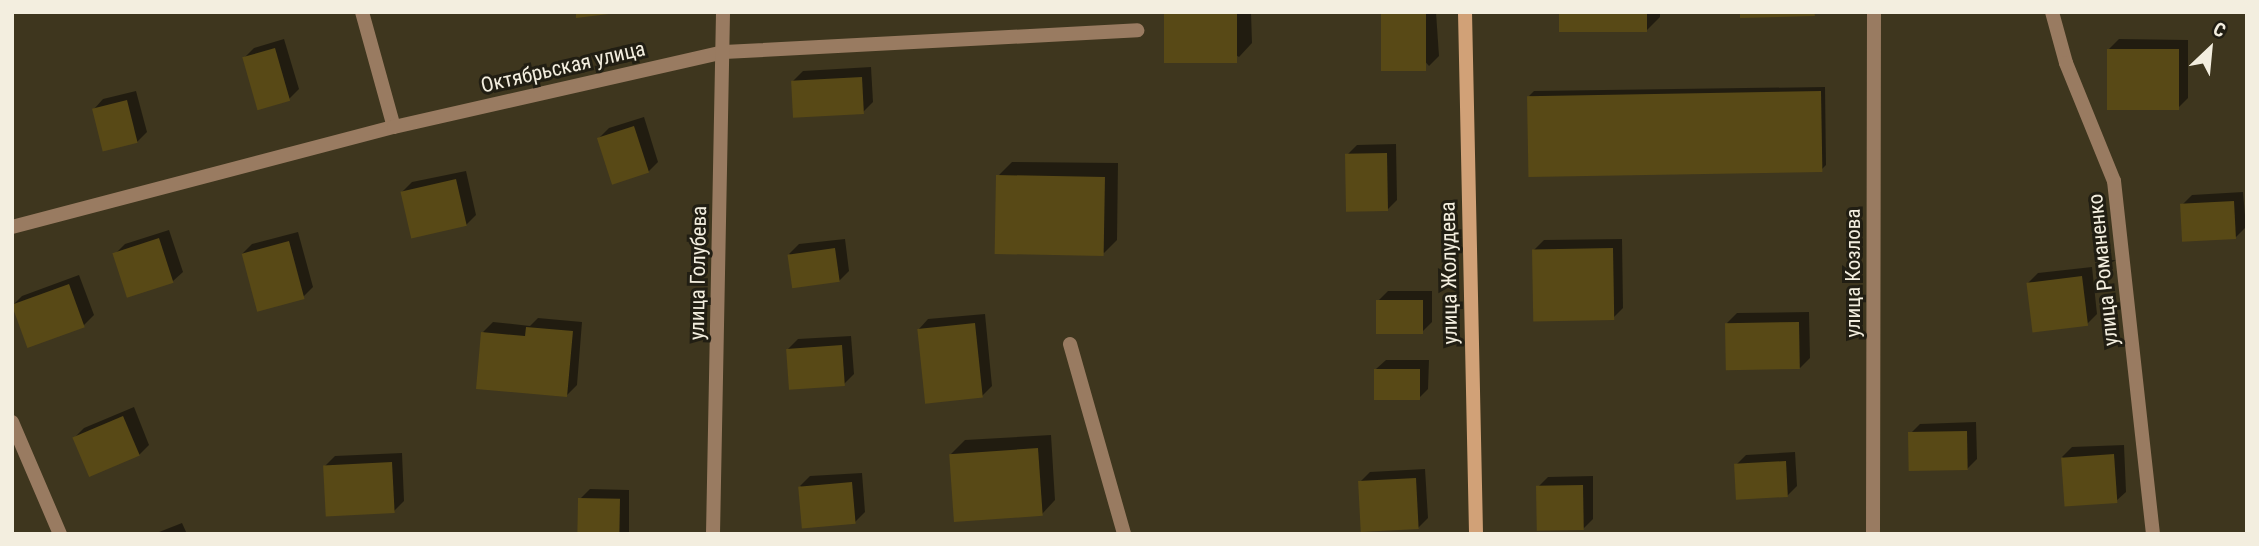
<!DOCTYPE html>
<html>
<head>
<meta charset="utf-8">
<style>
	body { margin:0 }
	#map { position:relative; width:2259px; height:546px; overflow:hidden; background:#3e361e; font-family:"Roboto Condensed",sans-serif }
	div>[style] { position:absolute }
	.shadow>* { inset:0; background:#0007 }
	.building>* { inset:0; background:#584916; transform-origin:0 0 }
	.minor>* { height:14px; margin:-7px; padding:0 7px; transform-origin:7px; border-radius:7px; background:#997b61 }
	.secondary>* { height:14px; margin:-7px; padding:0 7px; transform-origin:7px; border-radius:7px; background:#d1a177 }
	span { translate:-50% -50%; white-space:nowrap; text-align:center; line-height:1.15; -webkit-text-stroke:6px #211e13; paint-order:stroke }
	.street-label { font-size:21px; color:#f3eedf }
	.frame { position:absolute; inset:0; border:14px solid #f3eedf; pointer-events:none }
	.north { position:absolute; left:2175px; top:14px; width:70px; height:70px; -webkit-text-stroke:5px #211e13; paint-order:stroke; rotate:26deg; font-size:19px; font-weight:700; line-height:28px; text-align:center; color:#f3eedf }
	.north::after { content:''; display:block; margin:auto; width:24px; height:32px; background:#f3eedf; clip-path:polygon(50% 0,100% 100%,50% 72%,0 100%) }
</style>
</head>
<body>
<div id="map">
	<div class="shadow">
		<div style="clip-path:polygon(1166px 12px,1251px 12px,1252px 43px,1239px 57px)"></div>
		<div style="clip-path:polygon(1382px 12px,1436px 12px,1439px 56px,1429px 66px)"></div>
		<div style="clip-path:polygon(1561px 12px,1660px 12px,1660px 17px,1647px 30px)"></div>
		<div style="clip-path:polygon(284px 39px,299px 89px,289px 99px,244px 58px,254px 48px)"></div>
		<div style="clip-path:polygon(2119px 39px,2188px 40px,2188px 98px,2178px 108px,2109px 49px)"></div>
		<div style="clip-path:polygon(871px 67px,873px 102px,863px 112px,793px 81px,803px 71px)"></div>
		<div style="clip-path:polygon(1825px 87px,1826px 165px,1821px 170px,1529px 96px,1534px 91px)"></div>
		<div style="clip-path:polygon(136px 91px,147px 132px,137px 142px,94px 109px,103px 99px)"></div>
		<div style="clip-path:polygon(644px 117px,658px 162px,648px 172px,599px 138px,609px 128px)"></div>
		<div style="clip-path:polygon(1396px 144px,1397px 200px,1387px 210px,1347px 155px,1357px 145px)"></div>
		<div style="clip-path:polygon(1012px 162px,1118px 163px,1117px 240px,1104px 253px,998px 176px)"></div>
		<div style="clip-path:polygon(466px 171px,476px 215px,466px 225px,402px 192px,412px 182px)"></div>
		<div style="clip-path:polygon(2243px 192px,2246px 227px,2236px 237px,2182px 205px,2192px 195px)"></div>
		<div style="clip-path:polygon(169px 230px,183px 272px,173px 281px,115px 254px,125px 244px)"></div>
		<div style="clip-path:polygon(298px 232px,313px 287px,303px 297px,242px 254px,252px 244px)"></div>
		<div style="clip-path:polygon(845px 239px,849px 271px,839px 281px,789px 254px,799px 244px)"></div>
		<div style="clip-path:polygon(1622px 239px,1623px 308px,1613px 318px,1534px 250px,1544px 240px)"></div>
		<div style="clip-path:polygon(2092px 267px,2097px 314px,2087px 324px,2028px 283px,2038px 273px)"></div>
		<div style="clip-path:polygon(79px 275px,94px 315px,84px 325px,12px 306px,22px 296px)"></div>
		<div style="clip-path:polygon(1388px 291px,1432px 291px,1432px 322px,1422px 332px,1378px 301px)"></div>
		<div style="clip-path:polygon(1809px 312px,1810px 358px,1800px 368px,1727px 323px,1737px 313px)"></div>
		<div style="clip-path:polygon(985px 314px,992px 386px,982px 396px,919px 329px,928px 319px)"></div>
		<div style="clip-path:polygon(538px 318px,582px 322px,577px 385px,567px 395px,483px 332px,493px 322px,530px 326px)"></div>
		<div style="clip-path:polygon(851px 336px,854px 374px,844px 384px,788px 349px,798px 339px)"></div>
		<div style="clip-path:polygon(1386px 360px,1429px 360px,1428px 389px,1418px 399px,1376px 369px)"></div>
		<div style="clip-path:polygon(134px 407px,149px 445px,139px 455px,74px 438px,84px 428px)"></div>
		<div style="clip-path:polygon(1976px 422px,1977px 459px,1967px 469px,1910px 434px,1920px 424px)"></div>
		<div style="clip-path:polygon(1051px 435px,1055px 500px,1042px 514px,951px 454px,965px 440px)"></div>
		<div style="clip-path:polygon(2124px 445px,2126px 492px,2116px 501px,2062px 457px,2072px 447px)"></div>
		<div style="clip-path:polygon(1795px 452px,1797px 486px,1787px 496px,1736px 465px,1746px 455px)"></div>
		<div style="clip-path:polygon(402px 453px,404px 501px,394px 511px,325px 466px,335px 456px)"></div>
		<div style="clip-path:polygon(1425px 469px,1428px 518px,1418px 528px,1360px 482px,1370px 472px)"></div>
		<div style="clip-path:polygon(862px 473px,865px 512px,855px 522px,800px 486px,810px 476px)"></div>
		<div style="clip-path:polygon(1593px 476px,1593px 519px,1583px 529px,1538px 487px,1548px 477px)"></div>
		<div style="clip-path:polygon(590px 489px,629px 490px,629px 534px,580px 534px,580px 499px)"></div>
		<div style="clip-path:polygon(182px 523px,187px 534px,154px 534px)"></div>
	</div>
	<div class="building">
		<div style="clip-path:polygon(576px 12px,609px 12px,609px 14px,576px 18px)"></div>
		<div style="left:1164px;top:12px;width:73px;height:51px"></div>
		<div style="left:1381px;top:12px;width:45px;height:59px"></div>
		<div style="left:1559px;top:12px;width:88px;height:20px"></div>
		<div style="clip-path:polygon(1740px 12px,1814px 12px,1815px 16px,1740px 18px)"></div>
		<div style="left:275px;top:48px;width:55px;height:34px;rotate:74deg"></div>
		<div style="left:2107px;top:49px;width:72px;height:61px"></div>
		<div style="left:862px;top:77px;width:37px;height:71px;rotate:87deg"></div>
		<div style="left:1821px;top:91px;width:81px;height:294px;rotate:89deg"></div>
		<div style="left:127px;top:100px;width:44px;height:36px;rotate:76deg"></div>
		<div style="left:634px;top:126px;width:49px;height:39px;rotate:72deg"></div>
		<div style="left:1387px;top:153px;width:58px;height:42px;rotate:89deg"></div>
		<div style="left:996px;top:175px;width:109px;height:79px;rotate:1deg"></div>
		<div style="left:456px;top:179px;width:48px;height:57px;rotate:77deg"></div>
		<div style="left:2234px;top:201px;width:38px;height:54px;rotate:87deg"></div>
		<div style="left:159px;top:238px;width:47px;height:49px;rotate:72deg"></div>
		<div style="left:289px;top:241px;width:60px;height:49px;rotate:75deg"></div>
		<div style="left:835px;top:248px;width:34px;height:48px;rotate:82deg"></div>
		<div style="left:1613px;top:248px;width:72px;height:81px;rotate:89deg"></div>
		<div style="left:2082px;top:276px;width:50px;height:56px;rotate:83deg"></div>
		<div style="left:69px;top:284px;width:46px;height:61px;rotate:70deg"></div>
		<div style="left:1376px;top:300px;width:47px;height:34px"></div>
		<div style="left:1799px;top:322px;width:47px;height:74px;rotate:89deg"></div>
		<div style="left:975px;top:323px;width:75px;height:58px;rotate:84deg"></div>
		<div style="clip-path:polygon(526px 327px,573px 331px,567px 397px,476px 389px,481px 332px,525px 336px)"></div>
		<div style="left:842px;top:345px;width:41px;height:56px;rotate:86deg"></div>
		<div style="left:1374px;top:369px;width:46px;height:31px"></div>
		<div style="left:123px;top:416px;width:43px;height:55px;rotate:67deg"></div>
		<div style="left:1967px;top:431px;width:39px;height:59px;rotate:89deg"></div>
		<div style="left:1038px;top:448px;width:68px;height:89px;rotate:86deg"></div>
		<div style="left:2114px;top:454px;width:49px;height:53px;rotate:86deg"></div>
		<div style="left:1786px;top:461px;width:36px;height:52px;rotate:87deg"></div>
		<div style="left:392px;top:462px;width:51px;height:69px;rotate:87deg"></div>
		<div style="left:1416px;top:478px;width:51px;height:58px;rotate:87deg"></div>
		<div style="left:852px;top:482px;width:42px;height:54px;rotate:85deg"></div>
		<div style="left:1583px;top:485px;width:45px;height:47px;rotate:89deg"></div>
		<div style="left:578px;top:498px;width:42px;height:36px;rotate:1deg"></div>
	</div>
	<div class="minor">
		<div style="left:362px;top:12px;width:119px;rotate:74.5deg"></div>
		<div style="left:2052px;top:12px;width:53px;rotate:74.6deg"></div>
		<div style="left:2066px;top:63px;width:127px;rotate:67.9deg"></div>
		<div style="left:2114px;top:181px;width:355px;rotate:83.7deg"></div>
		<div style="left:12px;top:227px;width:395px;rotate:-14.7deg"></div>
		<div style="left:394px;top:127px;width:338px;rotate:-12.8deg"></div>
		<div style="left:724px;top:52px;width:414px;rotate:-3deg"></div>
		<div style="left:1070px;top:344px;width:198px;rotate:74.1deg"></div>
		<div style="left:12px;top:422px;width:122px;rotate:66.8deg"></div>
		<div style="left:713px;top:534px;width:522px;rotate:-88.9deg"></div>
		<div style="left:1873px;top:534px;width:522px;rotate:-89.89deg"></div>
	</div>
	<div class="secondary">
		<div style="left:1465px;top:12px;width:522px;rotate:88.79deg"></div>
	</div>
	<div class="street-label">
		<span style="left:563px;top:67px;rotate:-13deg">Октябрьская улица</span>
		<span style="left:2103px;top:270px;rotate:-96deg">улица Романенко</span>
		<span style="left:698px;top:273px;rotate:-89deg">улица Голубева</span>
		<span style="left:1449px;top:273px;rotate:-91deg">улица Жолудева</span>
		<span style="left:1853px;top:273px;rotate:-90deg">улица Козлова</span>
	</div>
	<div class="frame"></div>
	<div class="north">С</div>
</div>
</body>
</html>
